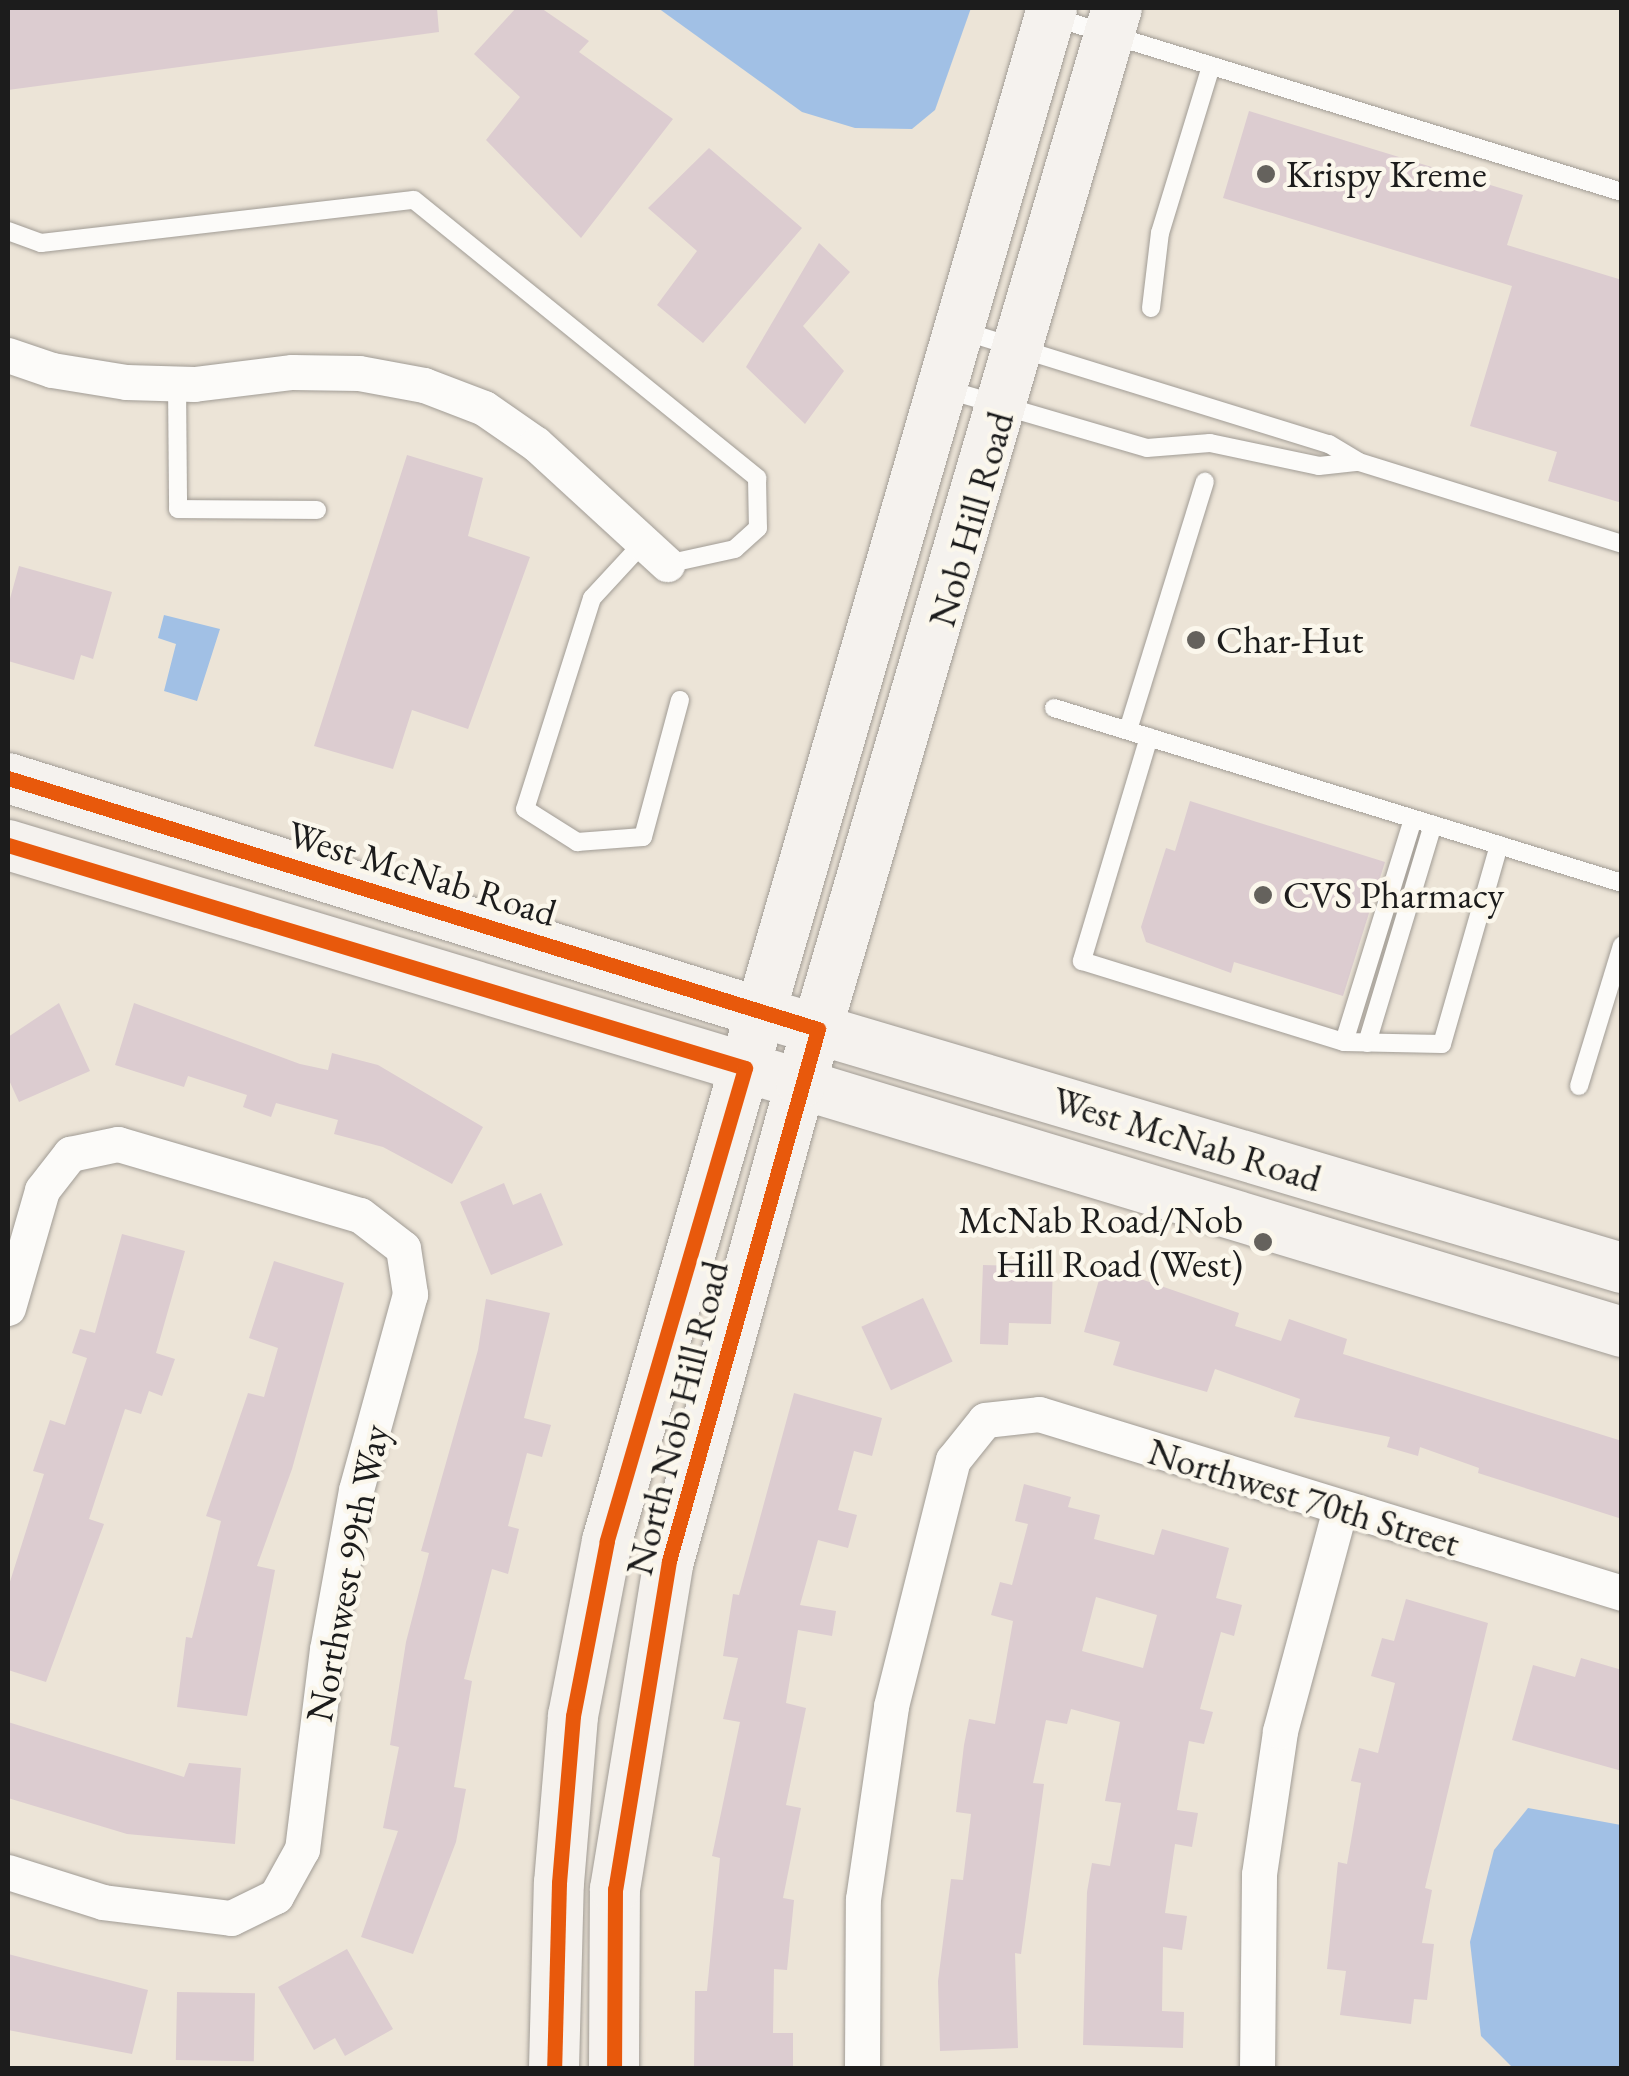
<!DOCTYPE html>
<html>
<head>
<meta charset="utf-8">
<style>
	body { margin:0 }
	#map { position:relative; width:1629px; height:2076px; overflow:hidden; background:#ece4d7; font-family:"EB Garamond",serif }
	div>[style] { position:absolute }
	.water>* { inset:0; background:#a1c0e5 }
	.building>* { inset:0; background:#dcccd0; transform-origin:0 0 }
	.roads { filter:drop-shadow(0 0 2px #a19c95) drop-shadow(0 0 2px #a19c95) }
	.lane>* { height:18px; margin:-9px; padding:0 9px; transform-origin:9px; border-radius:9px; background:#fcfbf9 }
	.street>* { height:35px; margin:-17.5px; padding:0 17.5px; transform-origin:17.5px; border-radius:17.5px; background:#fcfbf9 }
	.secondary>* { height:50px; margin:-25px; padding:0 25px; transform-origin:25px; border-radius:25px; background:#f5f2ee }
	.cycleway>* { height:15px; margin:-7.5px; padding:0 7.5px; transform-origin:7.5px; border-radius:7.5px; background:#e8590c }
	.dots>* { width:28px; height:28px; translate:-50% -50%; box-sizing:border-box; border:5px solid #fbf7ec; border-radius:50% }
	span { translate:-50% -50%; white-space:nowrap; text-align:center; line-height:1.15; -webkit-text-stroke:9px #fbf7ec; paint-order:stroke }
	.poi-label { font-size:38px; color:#1c1c1c }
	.left { translate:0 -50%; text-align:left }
	.right { translate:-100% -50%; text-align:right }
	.street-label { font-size:38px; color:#1c1c1c }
	.frame { position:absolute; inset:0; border:10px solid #1c1c1c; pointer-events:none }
</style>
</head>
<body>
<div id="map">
	<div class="water">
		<div style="clip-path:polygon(658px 8px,971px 8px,935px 110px,912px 129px,855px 128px,802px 112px)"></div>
		<div style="clip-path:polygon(164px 615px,220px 629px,197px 701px,164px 691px,176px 644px,158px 638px)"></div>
		<div style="clip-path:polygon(1528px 1808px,1621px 1825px,1621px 2068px,1513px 2068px,1481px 2036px,1470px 1942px,1494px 1850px)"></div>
	</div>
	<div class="building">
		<div style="clip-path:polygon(8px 8px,437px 8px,439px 32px,8px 90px)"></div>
		<div style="clip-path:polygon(516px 8px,541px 8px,589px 41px,579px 52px,673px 119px,581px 238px,486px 140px,520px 97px,474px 54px)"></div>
		<div style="clip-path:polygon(1249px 111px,1523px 195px,1507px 245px,1622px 280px,1622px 503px,1548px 481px,1557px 452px,1470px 426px,1512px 286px,1223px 198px)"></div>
		<div style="clip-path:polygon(709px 148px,802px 228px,703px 343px,657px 305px,697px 251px,648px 208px)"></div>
		<div style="clip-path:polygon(819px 243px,850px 272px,803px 326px,844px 371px,805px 424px,746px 367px)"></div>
		<div style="clip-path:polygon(407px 455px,483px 478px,468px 536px,530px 557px,468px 729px,412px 710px,393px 769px,314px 746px)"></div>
		<div style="clip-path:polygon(19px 566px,112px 592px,93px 659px,81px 655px,74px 680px,8px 661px,8px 606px)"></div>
		<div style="clip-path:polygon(1190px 801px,1385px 862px,1343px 996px,1234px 962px,1231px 973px,1146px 942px,1141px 927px,1166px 848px,1175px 851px)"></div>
		<div style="clip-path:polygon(59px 1003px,90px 1071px,19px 1102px,8px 1078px,8px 1037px)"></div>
		<div style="clip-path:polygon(134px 1003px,300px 1064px,328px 1070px,332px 1053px,378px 1065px,483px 1127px,452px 1184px,383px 1147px,334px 1134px,338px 1120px,276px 1103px,271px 1117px,243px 1107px,247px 1095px,188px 1076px,184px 1087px,115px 1065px)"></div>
		<div style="clip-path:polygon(504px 1183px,513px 1205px,541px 1193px,563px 1245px,491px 1275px,460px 1202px)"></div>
		<div style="clip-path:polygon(122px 1234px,185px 1251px,156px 1353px,175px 1359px,162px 1396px,149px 1391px,141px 1414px,125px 1409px,89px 1519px,104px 1524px,46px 1682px,8px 1670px,8px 1588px,44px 1474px,33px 1471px,50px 1420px,65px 1425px,87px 1358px,72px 1353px,80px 1329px,95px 1333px)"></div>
		<div style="clip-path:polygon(274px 1261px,344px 1283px,292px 1469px,257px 1566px,275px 1570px,247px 1716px,177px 1707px,186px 1637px,192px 1638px,221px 1521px,206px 1516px,248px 1393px,264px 1397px,278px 1348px,249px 1338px)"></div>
		<div style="clip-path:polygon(983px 1265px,1053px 1267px,1051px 1324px,1009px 1323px,1008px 1345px,980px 1344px)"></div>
		<div style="clip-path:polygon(1103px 1266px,1239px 1313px,1235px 1326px,1281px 1341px,1289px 1319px,1347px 1339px,1343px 1354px,1622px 1441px,1622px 1519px,1478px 1473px,1479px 1468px,1420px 1447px,1418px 1456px,1387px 1447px,1390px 1437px,1294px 1417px,1300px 1399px,1215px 1369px,1207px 1392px,1113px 1365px,1120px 1342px,1084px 1332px)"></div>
		<div style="left:923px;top:1298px;width:70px;height:68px;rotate:65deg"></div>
		<div style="clip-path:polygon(486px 1299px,550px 1313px,524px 1418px,551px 1425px,542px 1457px,527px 1453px,508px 1526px,519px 1529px,508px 1574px,492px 1569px,464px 1679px,472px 1681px,454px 1787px,466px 1789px,456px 1842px,413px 1954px,361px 1937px,398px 1831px,383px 1828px,399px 1747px,390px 1745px,406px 1642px,429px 1553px,421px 1551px,478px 1350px)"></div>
		<div style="clip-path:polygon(794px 1393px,882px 1418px,872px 1456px,854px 1451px,838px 1510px,857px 1515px,848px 1548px,818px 1540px,800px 1605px,836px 1611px,832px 1636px,798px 1630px,786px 1703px,806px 1708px,786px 1805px,801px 1808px,783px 1898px,794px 1900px,787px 1970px,774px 1969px,773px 2033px,793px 2033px,793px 2067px,694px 2066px,695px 1991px,707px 1991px,720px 1858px,712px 1856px,740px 1722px,723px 1719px,738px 1658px,723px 1656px,733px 1594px,739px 1595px)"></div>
		<div style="clip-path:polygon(evenodd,1024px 1484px,1071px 1497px,1068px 1507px,1100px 1515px,1094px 1539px,1154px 1555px,1162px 1529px,1229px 1548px,1216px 1598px,1242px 1605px,1234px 1636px,1221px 1632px,1200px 1709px,1213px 1712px,1204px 1744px,1189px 1741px,1177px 1810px,1198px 1813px,1192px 1847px,1175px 1844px,1165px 1913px,1187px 1916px,1182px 1950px,1163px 1947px,1162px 2011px,1184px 2012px,1183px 2048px,1083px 2045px,1087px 1892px,1092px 1863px,1110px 1866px,1121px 1803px,1105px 1801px,1120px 1722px,1071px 1709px,1067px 1724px,1046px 1720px,1033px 1783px,1044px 1784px,1021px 1954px,1015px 1953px,1018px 2048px,940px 2051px,938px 1981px,951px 1879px,963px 1880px,971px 1814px,956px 1812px,964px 1745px,969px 1719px,995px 1724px,1013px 1621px,991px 1615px,1000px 1582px,1012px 1585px,1028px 1524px,1015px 1521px,1024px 1484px,1096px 1597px,1157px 1615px,1143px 1668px,1082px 1651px,1096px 1597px)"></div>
		<div style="clip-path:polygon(1406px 1599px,1488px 1623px,1425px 1888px,1432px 1890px,1422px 1943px,1434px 1944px,1427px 2000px,1414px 1999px,1411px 2024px,1340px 2015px,1346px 1971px,1327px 1969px,1338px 1862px,1347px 1864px,1361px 1783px,1351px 1781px,1359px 1748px,1378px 1753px,1395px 1683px,1371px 1676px,1382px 1638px,1394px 1641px)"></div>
		<div style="clip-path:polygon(1581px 1658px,1622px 1670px,1622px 1771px,1512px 1740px,1533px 1665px,1575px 1677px)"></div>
		<div style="clip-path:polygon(8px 1722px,184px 1777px,189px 1763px,241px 1768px,235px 1844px,127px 1834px,8px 1798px)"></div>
		<div style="clip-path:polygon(347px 1949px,393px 2029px,345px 2056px,335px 2038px,314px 2050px,278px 1987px)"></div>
		<div style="clip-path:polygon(8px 1954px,148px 1990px,132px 2054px,8px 2030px)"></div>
		<div style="left:177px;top:1992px;width:78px;height:68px;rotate:1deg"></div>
	</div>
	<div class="roads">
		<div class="lane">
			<div style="left:1053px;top:17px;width:595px;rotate:17.1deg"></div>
			<div style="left:8px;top:231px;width:35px;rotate:20deg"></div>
			<div style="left:41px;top:243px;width:375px;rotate:-6.6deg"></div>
			<div style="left:414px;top:200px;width:442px;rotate:39deg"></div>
			<div style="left:757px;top:478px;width:50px;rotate:88.9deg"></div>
			<div style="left:758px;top:528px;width:31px;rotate:138deg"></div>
			<div style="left:735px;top:549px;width:70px;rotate:167.6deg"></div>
			<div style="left:1151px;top:308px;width:76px;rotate:-83.2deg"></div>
			<div style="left:1160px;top:233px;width:175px;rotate:-73deg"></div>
			<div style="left:963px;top:331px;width:383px;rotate:17.2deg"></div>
			<div style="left:1329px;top:444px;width:35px;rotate:31deg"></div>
			<div style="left:1359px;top:462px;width:275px;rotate:17.3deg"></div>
			<div style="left:177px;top:383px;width:126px;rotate:89.5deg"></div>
			<div style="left:178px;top:509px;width:139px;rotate:0.4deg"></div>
			<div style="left:945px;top:389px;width:210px;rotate:16.3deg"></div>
			<div style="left:1147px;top:448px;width:63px;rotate:-4.5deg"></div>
			<div style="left:1210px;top:443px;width:111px;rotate:11.9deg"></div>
			<div style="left:1319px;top:466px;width:39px;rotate:-6deg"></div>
			<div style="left:643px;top:543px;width:75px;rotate:132.8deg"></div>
			<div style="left:592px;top:598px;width:221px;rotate:107.6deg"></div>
			<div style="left:525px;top:809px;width:62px;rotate:32.4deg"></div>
			<div style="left:577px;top:842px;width:66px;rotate:-4.3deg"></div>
			<div style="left:643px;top:837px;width:142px;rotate:-74.9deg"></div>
			<div style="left:1054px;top:708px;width:594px;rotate:17.12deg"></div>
			<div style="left:1128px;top:730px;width:260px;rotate:-72.8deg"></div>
			<div style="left:1149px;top:737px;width:234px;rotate:106.7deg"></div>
			<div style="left:1082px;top:961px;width:274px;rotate:17.2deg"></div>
			<div style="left:1344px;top:1042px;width:98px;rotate:1.2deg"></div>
			<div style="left:1442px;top:1044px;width:207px;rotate:-74deg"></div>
			<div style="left:1344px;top:1042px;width:233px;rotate:-72.8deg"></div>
			<div style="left:1367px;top:1043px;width:228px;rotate:-73.2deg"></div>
			<div style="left:1579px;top:1086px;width:147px;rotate:-73deg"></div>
		</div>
		<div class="street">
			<div style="left:8px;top:355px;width:46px;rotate:18.8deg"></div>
			<div style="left:52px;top:370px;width:75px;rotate:9.2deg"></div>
			<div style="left:126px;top:382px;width:68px;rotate:1.7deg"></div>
			<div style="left:194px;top:384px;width:99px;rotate:-7deg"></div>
			<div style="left:292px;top:372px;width:67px;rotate:0.9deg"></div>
			<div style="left:359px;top:373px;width:66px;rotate:10.5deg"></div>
			<div style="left:424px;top:385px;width:64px;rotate:21deg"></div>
			<div style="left:484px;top:408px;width:63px;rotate:34.7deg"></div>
			<div style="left:536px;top:444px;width:178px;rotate:42.5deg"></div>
			<div style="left:8px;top:1308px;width:123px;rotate:-73.9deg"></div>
			<div style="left:42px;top:1190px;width:46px;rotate:-52.1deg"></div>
			<div style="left:70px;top:1154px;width:49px;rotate:-11.8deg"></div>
			<div style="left:118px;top:1144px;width:252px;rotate:16.4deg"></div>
			<div style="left:360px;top:1215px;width:54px;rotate:37.5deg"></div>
			<div style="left:403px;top:1248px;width:47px;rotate:81.3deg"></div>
			<div style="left:410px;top:1294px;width:203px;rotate:105.4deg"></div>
			<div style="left:356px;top:1490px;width:162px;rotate:100.3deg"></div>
			<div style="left:327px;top:1649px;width:202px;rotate:97.1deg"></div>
			<div style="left:302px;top:1849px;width:54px;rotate:119deg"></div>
			<div style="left:276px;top:1896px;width:50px;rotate:153.9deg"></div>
			<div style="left:231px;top:1918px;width:129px;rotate:-172.9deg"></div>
			<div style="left:103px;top:1902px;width:100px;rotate:-162.5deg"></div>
			<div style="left:862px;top:2068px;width:169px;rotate:-89.7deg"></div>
			<div style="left:863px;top:1899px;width:195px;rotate:-81.7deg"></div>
			<div style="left:891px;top:1706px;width:254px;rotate:-75.9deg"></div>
			<div style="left:953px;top:1460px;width:51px;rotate:-51.3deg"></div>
			<div style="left:985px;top:1420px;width:54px;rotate:-6.3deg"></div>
			<div style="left:1039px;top:1414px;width:610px;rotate:17.07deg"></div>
			<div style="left:1257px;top:2068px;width:194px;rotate:-89.4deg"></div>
			<div style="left:1259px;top:1874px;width:145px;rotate:-81.6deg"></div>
			<div style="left:1280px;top:1731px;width:230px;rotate:-74.9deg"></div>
		</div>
		<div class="secondary">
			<div style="left:8px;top:778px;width:787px;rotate:17.31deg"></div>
			<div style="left:759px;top:1012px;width:900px;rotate:16.52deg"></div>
			<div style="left:8px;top:845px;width:1686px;rotate:16.79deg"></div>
			<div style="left:554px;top:2068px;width:185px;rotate:-88.5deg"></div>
			<div style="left:559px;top:1883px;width:168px;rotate:-85.2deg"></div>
			<div style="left:573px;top:1716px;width:178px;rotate:-79deg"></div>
			<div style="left:607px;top:1541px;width:1596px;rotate:-73.81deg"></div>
			<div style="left:614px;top:2068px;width:179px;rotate:-89.7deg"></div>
			<div style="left:615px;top:1889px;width:332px;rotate:-80.7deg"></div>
			<div style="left:669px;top:1561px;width:496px;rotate:-74.6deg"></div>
			<div style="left:801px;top:1083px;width:1120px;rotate:-73.62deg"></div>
		</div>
	</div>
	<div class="cycleway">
		<div style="left:8px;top:778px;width:848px;rotate:17.22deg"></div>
		<div style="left:818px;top:1029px;width:552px;rotate:105.65deg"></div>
		<div style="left:669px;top:1561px;width:332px;rotate:99.3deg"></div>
		<div style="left:615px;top:1889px;width:179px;rotate:90.3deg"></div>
		<div style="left:8px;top:845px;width:770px;rotate:16.83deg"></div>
		<div style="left:745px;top:1068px;width:493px;rotate:106.3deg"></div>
		<div style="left:607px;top:1541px;width:178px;rotate:101deg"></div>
		<div style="left:573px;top:1716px;width:168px;rotate:94.8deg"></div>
		<div style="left:559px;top:1883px;width:185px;rotate:91.5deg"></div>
	</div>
	<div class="dots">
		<div style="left:1266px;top:174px;background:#65625d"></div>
		<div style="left:1196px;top:640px;background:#65625d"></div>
		<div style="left:1263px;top:895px;background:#65625d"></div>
		<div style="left:1263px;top:1242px;background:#65625d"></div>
	</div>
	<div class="poi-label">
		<span class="left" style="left:1286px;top:174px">Krispy Kreme</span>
		<span class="left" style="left:1216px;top:640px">Char-Hut</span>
		<span class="left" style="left:1283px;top:895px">CVS Pharmacy</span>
		<span class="right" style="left:1243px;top:1242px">McNab Road/Nob<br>Hill Road (West)</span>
	</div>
	<div class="street-label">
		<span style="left:971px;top:519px;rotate:-74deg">Nob Hill Road</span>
		<span style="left:422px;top:873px;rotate:17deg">West McNab Road</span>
		<span style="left:1187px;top:1139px;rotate:17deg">West McNab Road</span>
		<span style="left:677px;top:1418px;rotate:-76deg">North Nob Hill Road</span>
		<span style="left:1304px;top:1497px;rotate:17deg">Northwest 70th Street</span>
		<span style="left:347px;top:1573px;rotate:-79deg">Northwest 99th Way</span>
	</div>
	<div class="frame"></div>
</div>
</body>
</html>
